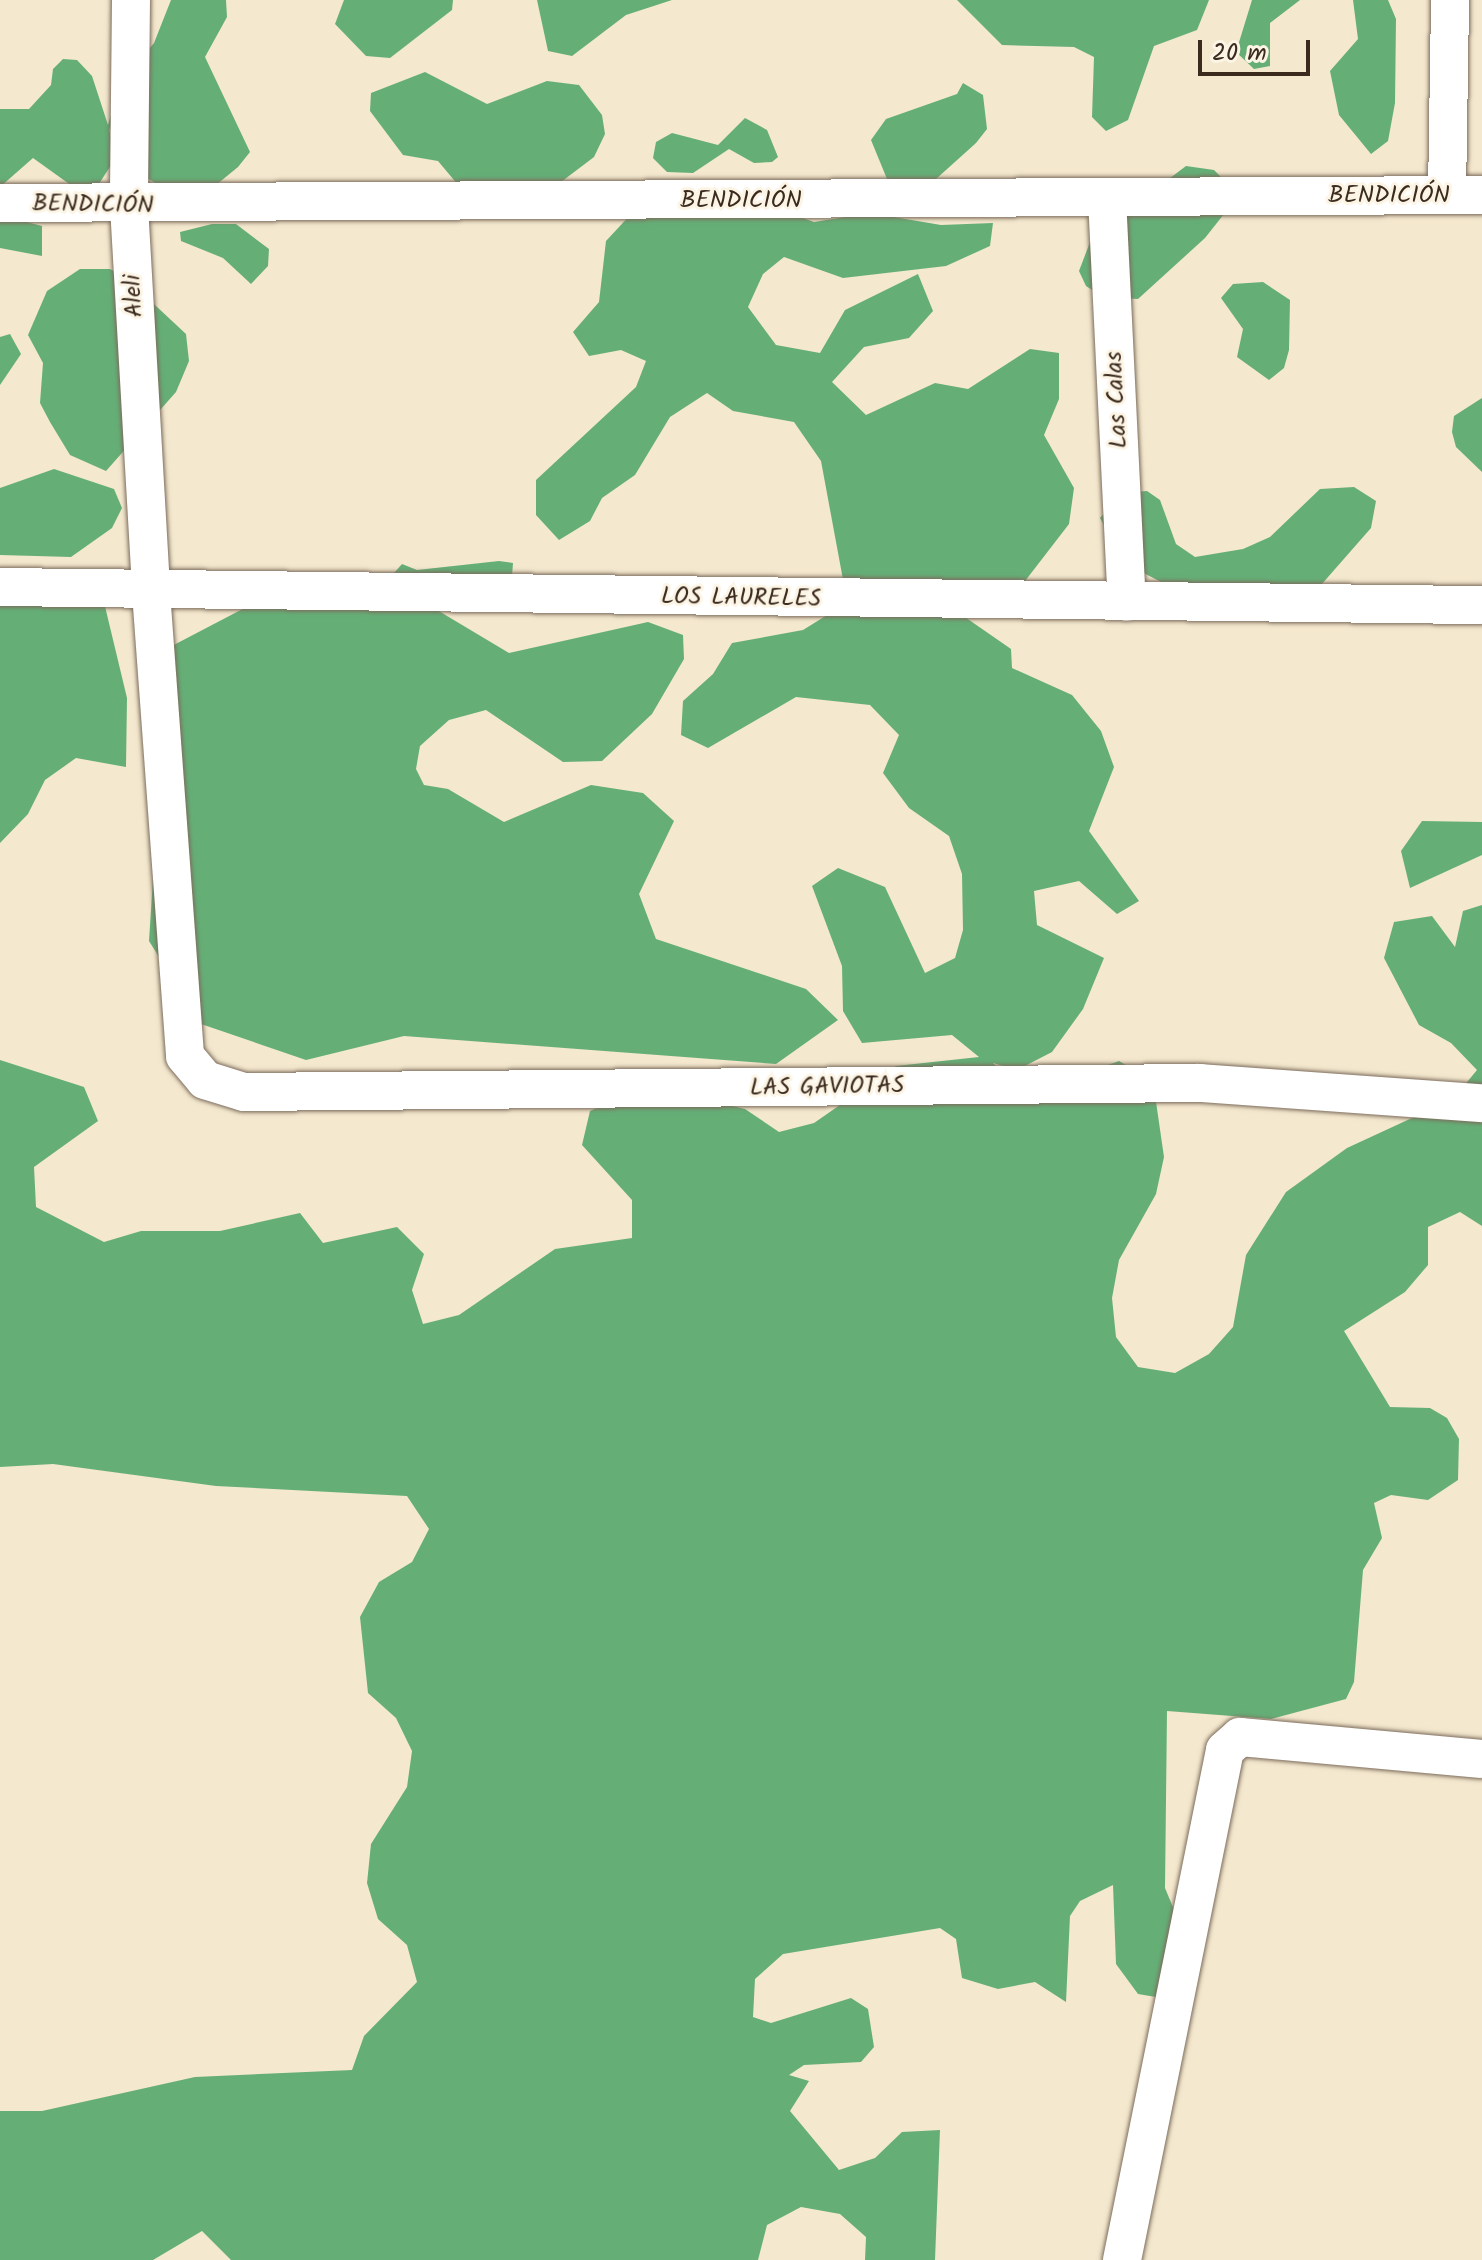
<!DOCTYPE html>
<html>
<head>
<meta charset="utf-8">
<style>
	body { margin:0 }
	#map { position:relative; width:1482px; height:2260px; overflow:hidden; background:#f4e8ce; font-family:Kalam,sans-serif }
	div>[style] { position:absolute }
	.forest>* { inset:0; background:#65af77 }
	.roads { filter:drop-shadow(0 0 2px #7c6c5c) drop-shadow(0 0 2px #7c6c5c) }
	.minor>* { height:38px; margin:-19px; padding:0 19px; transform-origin:19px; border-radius:19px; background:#fff }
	span { translate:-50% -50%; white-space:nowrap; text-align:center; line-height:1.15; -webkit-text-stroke:6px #fcf5e5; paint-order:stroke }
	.street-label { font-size:24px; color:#3b2a1e }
	.scale { position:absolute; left:1198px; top:40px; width:112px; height:36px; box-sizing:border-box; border:4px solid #3b2a1e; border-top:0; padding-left:10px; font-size:24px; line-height:28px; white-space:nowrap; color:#3b2a1e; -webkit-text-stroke:6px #fcf5e5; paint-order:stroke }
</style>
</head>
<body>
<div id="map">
	<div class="forest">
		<div style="clip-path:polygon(171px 0,226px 0,227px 17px,205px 57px,250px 152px,238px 167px,216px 185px,167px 191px,143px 175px,109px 128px,115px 159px,95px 190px,72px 186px,33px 158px,0 187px,0 109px,29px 109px,51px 85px,53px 69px,63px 59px,77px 60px,92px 76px,108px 125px,119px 85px,154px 43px)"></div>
		<div style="clip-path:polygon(344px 0,453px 0,452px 10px,390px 58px,366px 56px,335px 24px)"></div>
		<div style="clip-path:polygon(537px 0,672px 0,626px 15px,572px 56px,548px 51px)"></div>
		<div style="clip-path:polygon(957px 0,1209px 0,1197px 30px,1154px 46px,1128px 120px,1106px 131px,1092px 117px,1094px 57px,1074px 47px,1002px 45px)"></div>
		<div style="clip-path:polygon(1252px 0,1300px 0,1270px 23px,1270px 66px,1254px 69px,1236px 52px)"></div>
		<div style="clip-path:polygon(1353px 0,1388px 0,1396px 19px,1395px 103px,1388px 141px,1371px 154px,1339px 115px,1330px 71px,1358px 39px)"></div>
		<div style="clip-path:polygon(425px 72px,487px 104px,547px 81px,579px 85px,602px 115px,605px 134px,594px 157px,561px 182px,459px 186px,438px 161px,403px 155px,370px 111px,371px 93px)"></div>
		<div style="clip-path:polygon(963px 83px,983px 95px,987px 129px,976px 143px,936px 179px,887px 179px,871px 140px,886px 119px,957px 94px)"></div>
		<div style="clip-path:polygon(745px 118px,767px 130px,778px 157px,772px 162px,754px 163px,729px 149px,693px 173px,667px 172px,653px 158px,656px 142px,672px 133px,718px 145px)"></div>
		<div style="clip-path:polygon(1186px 166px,1214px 170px,1231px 187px,1224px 214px,1205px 238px,1138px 299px,1103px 297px,1086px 286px,1079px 271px,1092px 237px)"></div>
		<div style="clip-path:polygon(786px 212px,814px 222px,870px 213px,941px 225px,993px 223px,990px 246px,946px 266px,843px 278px,784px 257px,763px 274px,748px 307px,776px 345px,820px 353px,845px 310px,918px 274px,933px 311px,909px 338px,864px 347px,832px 382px,866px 415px,935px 383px,968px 389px,1030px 349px,1059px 353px,1059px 399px,1044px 435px,1074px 488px,1069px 524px,1022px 585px,844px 585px,821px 461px,794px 422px,733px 411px,707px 393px,670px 417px,635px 475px,602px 498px,590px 521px,559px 540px,536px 515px,536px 480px,636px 387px,646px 361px,621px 350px,589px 356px,573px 332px,599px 302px,606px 241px,632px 213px)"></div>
		<div style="clip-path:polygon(0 215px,42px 226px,42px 256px,0 248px)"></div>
		<div style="clip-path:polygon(212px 224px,236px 224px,269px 249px,268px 266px,251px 284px,223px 258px,181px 241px,180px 232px)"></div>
		<div style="clip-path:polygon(80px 269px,110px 269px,126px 278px,186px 334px,189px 361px,176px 392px,106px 471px,70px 455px,50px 422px,40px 403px,43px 363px,28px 335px,47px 291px)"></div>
		<div style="clip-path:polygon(1263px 282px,1290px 300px,1289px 350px,1284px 368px,1269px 380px,1237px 357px,1243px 329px,1221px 298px,1233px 284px)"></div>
		<div style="clip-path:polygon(10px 334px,21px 354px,0 385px,0 337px)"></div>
		<div style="clip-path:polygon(1482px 398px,1482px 472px,1456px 447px,1452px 432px,1454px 416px)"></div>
		<div style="clip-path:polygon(54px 469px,114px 489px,122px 508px,112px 528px,71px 557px,0 555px,0 488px)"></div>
		<div style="clip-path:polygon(1354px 487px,1376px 501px,1371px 528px,1307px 601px,1167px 585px,1126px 564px,1100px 518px,1122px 493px,1147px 491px,1160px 500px,1176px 544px,1195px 557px,1243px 549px,1270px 537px,1320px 489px)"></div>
		<div style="clip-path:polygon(499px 561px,513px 563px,512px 576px,394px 573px,402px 564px,417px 570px)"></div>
		<div style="clip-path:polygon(0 590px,103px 598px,127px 698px,126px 767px,76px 758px,45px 780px,28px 814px,0 843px)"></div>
		<div style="clip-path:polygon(273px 593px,427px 604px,509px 653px,648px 622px,683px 635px,684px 659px,652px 714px,602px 761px,563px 762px,486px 710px,449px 720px,420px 746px,416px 769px,424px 785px,448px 789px,504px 822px,591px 785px,643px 793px,674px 821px,639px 894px,656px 939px,806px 989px,838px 1020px,776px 1064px,404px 1036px,306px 1060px,201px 1024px,149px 941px,168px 648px)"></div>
		<div style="clip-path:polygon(853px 599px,949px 606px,1011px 649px,1012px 668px,1072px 695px,1101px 731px,1114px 767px,1089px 831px,1139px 901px,1117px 914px,1079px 881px,1034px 891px,1037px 925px,1104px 958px,1083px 1009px,1052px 1052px,1017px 1070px,993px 1063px,1026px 1095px,1119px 1061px,1153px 1081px,1164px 1157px,1156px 1194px,1119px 1260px,1112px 1298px,1116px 1337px,1138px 1367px,1175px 1373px,1209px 1354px,1233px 1327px,1246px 1255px,1286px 1192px,1347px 1148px,1453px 1099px,1477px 1070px,1451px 1043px,1419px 1025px,1384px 958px,1394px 922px,1432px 916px,1455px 947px,1463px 911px,1482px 905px,1482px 1226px,1460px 1212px,1428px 1227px,1428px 1265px,1405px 1292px,1344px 1331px,1390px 1407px,1430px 1408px,1447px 1418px,1459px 1439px,1458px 1480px,1428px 1500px,1391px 1495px,1374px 1503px,1382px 1538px,1363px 1570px,1354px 1682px,1346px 1699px,1271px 1719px,1167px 1711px,1165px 1888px,1180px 1924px,1156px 1997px,1138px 1994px,1116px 1964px,1113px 1885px,1080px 1901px,1070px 1916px,1066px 2002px,1035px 1982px,998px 1989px,962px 1978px,956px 1939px,940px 1928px,783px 1954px,755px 1979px,753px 2017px,771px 2023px,851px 1998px,868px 2009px,874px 2047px,861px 2062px,804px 2065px,789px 2075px,809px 2081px,790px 2111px,839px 2170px,875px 2158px,902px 2132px,940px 2130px,935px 2260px,865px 2260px,866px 2237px,840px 2214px,801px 2207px,767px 2225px,758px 2260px,231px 2260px,202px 2231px,153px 2260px,0 2260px,0 2111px,42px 2111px,195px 2077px,352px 2070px,364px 2036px,417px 1982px,407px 1945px,378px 1919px,367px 1883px,371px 1844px,407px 1787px,412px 1751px,396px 1718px,368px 1693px,360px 1617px,379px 1582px,412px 1562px,429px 1529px,407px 1496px,216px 1486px,53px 1464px,0 1467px,0 1060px,84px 1087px,98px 1121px,34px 1167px,36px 1207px,104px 1242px,141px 1231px,220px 1231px,300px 1213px,323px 1243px,397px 1227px,424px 1254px,412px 1290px,423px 1324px,459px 1315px,555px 1249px,632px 1238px,632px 1200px,582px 1145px,590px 1111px,630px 1093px,670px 1091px,745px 1109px,779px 1132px,814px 1123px,896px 1066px,979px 1057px,952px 1035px,862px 1043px,843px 1011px,842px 966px,812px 886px,838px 868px,885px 887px,925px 973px,955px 958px,963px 930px,962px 874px,949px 836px,909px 808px,883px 773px,899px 735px,870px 705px,796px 697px,708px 748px,681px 735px,683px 701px,713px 674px,732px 643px,803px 630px)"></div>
		<div style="clip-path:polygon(1422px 821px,1482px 822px,1482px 855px,1410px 888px,1401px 851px)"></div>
	</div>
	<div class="roads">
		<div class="minor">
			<div style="left:131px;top:0;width:206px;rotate:90.6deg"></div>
			<div style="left:129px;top:206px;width:387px;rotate:86.7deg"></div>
			<div style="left:151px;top:592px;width:465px;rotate:85.8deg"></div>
			<div style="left:185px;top:1056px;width:31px;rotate:50deg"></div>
			<div style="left:205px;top:1080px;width:41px;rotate:17.1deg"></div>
			<div style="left:244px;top:1092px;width:956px;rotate:-0.54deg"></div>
			<div style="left:1200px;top:1083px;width:283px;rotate:4.1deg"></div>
			<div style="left:1447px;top:195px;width:195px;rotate:-89.1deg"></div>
			<div style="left:1107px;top:198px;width:404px;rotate:87.2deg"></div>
			<div style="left:0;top:203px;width:1482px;rotate:-0.31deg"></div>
			<div style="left:0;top:587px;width:1482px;rotate:0.7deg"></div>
			<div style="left:1122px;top:2260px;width:520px;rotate:-78.58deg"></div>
			<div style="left:1225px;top:1750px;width:20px;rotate:-41deg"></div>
			<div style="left:1240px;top:1737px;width:243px;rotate:5.2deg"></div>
		</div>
	</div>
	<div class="street-label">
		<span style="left:1389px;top:196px">BENDICIÓN</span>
		<span style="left:741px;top:201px">BENDICIÓN</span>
		<span style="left:93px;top:205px;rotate:1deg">BENDICIÓN</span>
		<span style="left:134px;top:296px;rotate:-93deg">Aleli</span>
		<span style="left:1117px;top:400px;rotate:-93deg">Las Calas</span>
		<span style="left:741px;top:598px;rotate:1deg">LOS LAURELES</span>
		<span style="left:827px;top:1087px;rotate:-1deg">LAS GAVIOTAS</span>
	</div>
	<div class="scale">20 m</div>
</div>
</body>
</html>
